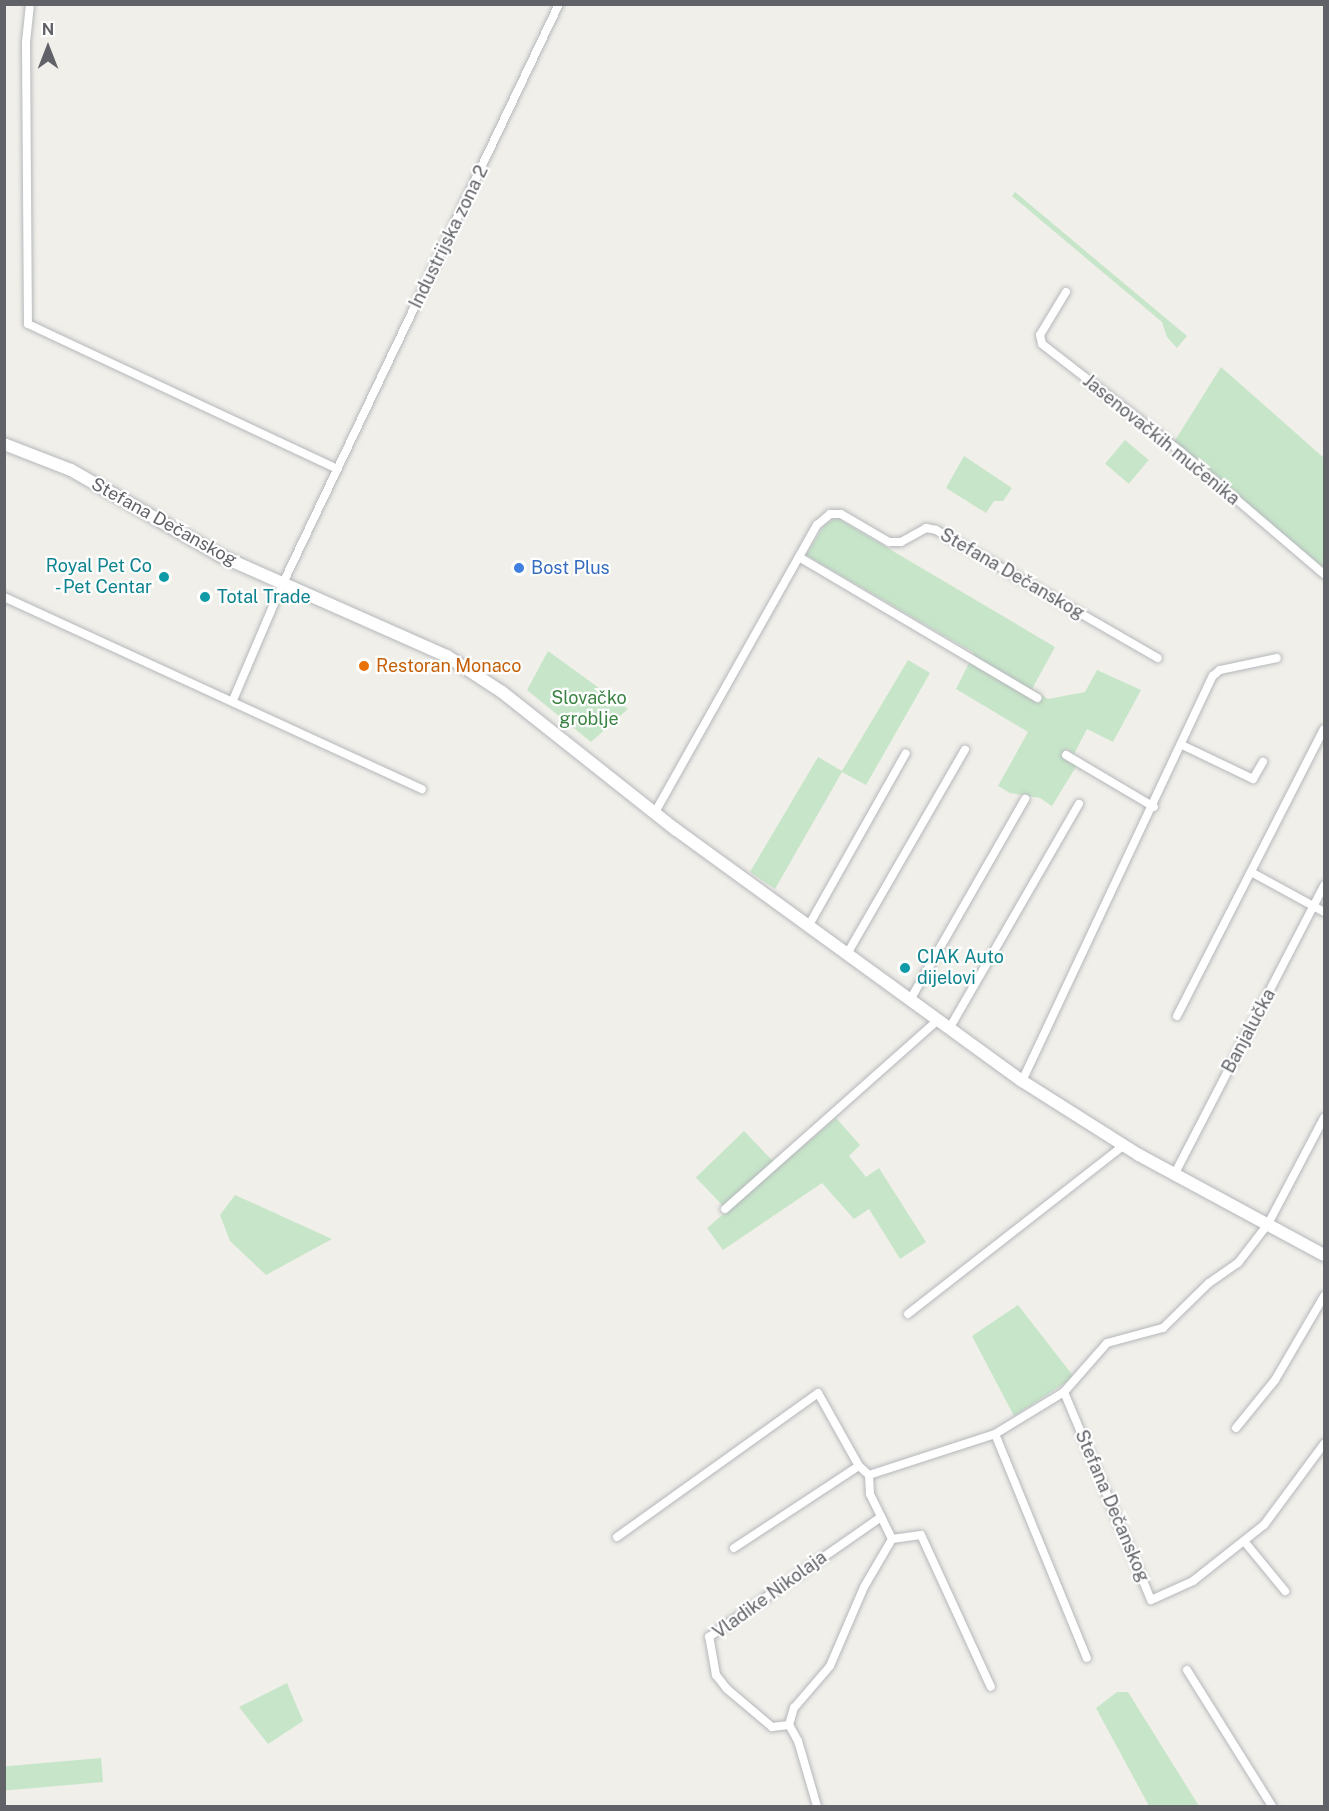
<!DOCTYPE html>
<html>
<head>
<meta charset="utf-8">
<style>
	body { margin:0 }
	#map { position:relative; width:1329px; height:1811px; overflow:hidden; background:#f0efe9; font-family:"Public Sans",sans-serif }
	div>[style] { position:absolute }
	.green>* { inset:0; background:#c7e6c9; transform-origin:0 0 }
	.roads { filter:drop-shadow(0 0 2px #b5b7bc) drop-shadow(0 0 2px #b5b7bc) }
	.minor>* { height:8px; margin:-4px; padding:0 4px; transform-origin:4px; border-radius:4px; background:#fff }
	.secondary>* { height:12px; margin:-6px; padding:0 6px; transform-origin:6px; border-radius:6px; background:#fff }
	.dots>* { width:16px; height:16px; translate:-50% -50%; box-sizing:border-box; border:3px solid #fff; border-radius:50% }
	span { translate:-50% -50%; white-space:nowrap; text-align:center; line-height:1.15; -webkit-text-stroke:4.5px #fff; paint-order:stroke }
	.street-label { font-size:18px; color:#606267 }
	.culture-label { font-size:18px; color:#0d838f }
	.right { translate:-100% -50%; text-align:right }
	.left { translate:0 -50%; text-align:left }
	.shop-label { font-size:18px; color:#366cbe }
	.food-label { font-size:18px; color:#c56008 }
	.park-label { font-size:18px; color:#3b8343 }
	.frame { position:absolute; inset:0; border:6px solid #606267; pointer-events:none }
	.north { position:absolute; left:18px; top:18px; width:60px; height:60px; -webkit-text-stroke:4px #fff; paint-order:stroke; rotate:0deg; font-size:16px; font-weight:700; line-height:24px; text-align:center; color:#606267 }
	.north::after { content:''; display:block; margin:auto; width:21px; height:27px; background:#606267; clip-path:polygon(50% 0,100% 100%,50% 72%,0 100%) }
</style>
</head>
<body>
<div id="map">
	<div class="green">
		<div style="clip-path:polygon(1015px 192px,1187px 336px,1177px 348px,1167px 337px,1162px 322px,1012px 196px)"></div>
		<div style="clip-path:polygon(1221px 367px,1324px 458px,1324px 568px,1174px 442px)"></div>
		<div style="left:1125px;top:440px;width:31px;height:31px;rotate:40deg"></div>
		<div style="clip-path:polygon(964px 456px,1012px 488px,1003px 501px,994px 501px,986px 513px,946px 488px)"></div>
		<div style="clip-path:polygon(837px 518px,1055px 647px,1032px 689px,1048px 699px,1085px 692px,1097px 670px,1141px 690px,1113px 742px,1087px 729px,1074px 754px,1067px 749px,1062px 755px,1077px 765px,1052px 806px,1040px 798px,1010px 793px,998px 786px,1028px 732px,956px 689px,974px 653px,806px 555px,825px 524px)"></div>
		<div style="clip-path:polygon(548px 651px,628px 709px,591px 742px,527px 690px)"></div>
		<div style="clip-path:polygon(908px 660px,930px 673px,866px 785px,842px 772px,775px 889px,750px 872px,818px 757px,842px 771px)"></div>
		<div style="clip-path:polygon(836px 1118px,860px 1145px,849px 1156px,866px 1177px,879px 1168px,926px 1242px,900px 1259px,869px 1209px,854px 1219px,822px 1183px,723px 1250px,707px 1228px)"></div>
		<div style="left:744px;top:1131px;width:43px;height:67px;rotate:46deg"></div>
		<div style="clip-path:polygon(235px 1195px,332px 1239px,266px 1275px,230px 1241px,220px 1215px)"></div>
		<div style="clip-path:polygon(1018px 1305px,1074px 1377px,1014px 1416px,972px 1336px)"></div>
		<div style="clip-path:polygon(287px 1683px,303px 1721px,268px 1744px,239px 1707px)"></div>
		<div style="clip-path:polygon(1117px 1692px,1128px 1692px,1199px 1806px,1149px 1806px,1096px 1708px)"></div>
		<div style="left:101px;top:1758px;width:24px;height:98px;rotate:85deg"></div>
	</div>
	<div class="roads">
		<div class="minor">
			<div style="left:30px;top:4px;width:39px;rotate:96deg"></div>
			<div style="left:26px;top:43px;width:281px;rotate:89.6deg"></div>
			<div style="left:28px;top:324px;width:342px;rotate:25.1deg"></div>
			<div style="left:1066px;top:292px;width:50px;rotate:121.2deg"></div>
			<div style="left:1040px;top:335px;width:9px;rotate:77deg"></div>
			<div style="left:1042px;top:344px;width:176px;rotate:37.8deg"></div>
			<div style="left:1181px;top:452px;width:188px;rotate:40.5deg"></div>
			<div style="left:799px;top:557px;width:277px;rotate:30.6deg"></div>
			<div style="left:4px;top:597px;width:460px;rotate:24.7deg"></div>
			<div style="left:233px;top:700px;width:127px;rotate:-66.9deg"></div>
			<div style="left:283px;top:583px;width:641px;rotate:-64.51deg"></div>
			<div style="left:1182px;top:745px;width:79px;rotate:25.6deg"></div>
			<div style="left:1253px;top:779px;width:20px;rotate:-60deg"></div>
			<div style="left:1066px;top:755px;width:102px;rotate:30.6deg"></div>
			<div style="left:654px;top:814px;width:332px;rotate:-60.6deg"></div>
			<div style="left:817px;top:525px;width:17px;rotate:-40deg"></div>
			<div style="left:830px;top:514px;width:11px"></div>
			<div style="left:841px;top:514px;width:56px;rotate:30.3deg"></div>
			<div style="left:889px;top:542px;width:12px"></div>
			<div style="left:901px;top:542px;width:29px;rotate:-29deg"></div>
			<div style="left:926px;top:528px;width:10px;rotate:11deg"></div>
			<div style="left:936px;top:530px;width:256px;rotate:30deg"></div>
			<div style="left:1251px;top:872px;width:83px;rotate:28.7deg"></div>
			<div style="left:809px;top:925px;width:197px;rotate:-60.6deg"></div>
			<div style="left:847px;top:954px;width:236px;rotate:-60deg"></div>
			<div style="left:910px;top:1000px;width:232px;rotate:-60.2deg"></div>
			<div style="left:1177px;top:1016px;width:322px;rotate:-62.9deg"></div>
			<div style="left:949px;top:1029px;width:260px;rotate:-60deg"></div>
			<div style="left:1022px;top:1081px;width:448px;rotate:-64.8deg"></div>
			<div style="left:1213px;top:676px;width:9px;rotate:-41deg"></div>
			<div style="left:1220px;top:670px;width:58px;rotate:-11.9deg"></div>
			<div style="left:1174px;top:1175px;width:326px;rotate:-62.6deg"></div>
			<div style="left:725px;top:1209px;width:283px;rotate:-41.6deg"></div>
			<div style="left:908px;top:1314px;width:273px;rotate:-38deg"></div>
			<div style="left:1064px;top:1392px;width:225px;rotate:67.3deg"></div>
			<div style="left:1151px;top:1600px;width:46px;rotate:-24.3deg"></div>
			<div style="left:1193px;top:1581px;width:90px;rotate:-38.3deg"></div>
			<div style="left:1264px;top:1525px;width:101px;rotate:-53.5deg"></div>
			<div style="left:1236px;top:1428px;width:62px;rotate:-50.9deg"></div>
			<div style="left:1275px;top:1380px;width:97px;rotate:-59.7deg"></div>
			<div style="left:995px;top:1434px;width:242px;rotate:67.7deg"></div>
			<div style="left:869px;top:1475px;width:19px;rotate:87deg"></div>
			<div style="left:870px;top:1494px;width:50px;rotate:63.9deg"></div>
			<div style="left:617px;top:1537px;width:247px;rotate:-35.6deg"></div>
			<div style="left:818px;top:1393px;width:84px;rotate:60.7deg"></div>
			<div style="left:859px;top:1466px;width:13px;rotate:42deg"></div>
			<div style="left:869px;top:1475px;width:133px;rotate:-18deg"></div>
			<div style="left:995px;top:1434px;width:81px;rotate:-31.3deg"></div>
			<div style="left:1064px;top:1392px;width:65px;rotate:-48.7deg"></div>
			<div style="left:1107px;top:1343px;width:58px;rotate:-15deg"></div>
			<div style="left:1163px;top:1328px;width:64px;rotate:-44.4deg"></div>
			<div style="left:1209px;top:1283px;width:35px;rotate:-35deg"></div>
			<div style="left:1238px;top:1263px;width:49px;rotate:-52.4deg"></div>
			<div style="left:1268px;top:1224px;width:120px;rotate:-62.2deg"></div>
			<div style="left:1244px;top:1541px;width:65px;rotate:50.6deg"></div>
			<div style="left:734px;top:1548px;width:149px;rotate:-33.3deg"></div>
			<div style="left:1187px;top:1670px;width:160px;rotate:58deg"></div>
			<div style="left:789px;top:1725px;width:17px;rotate:173deg"></div>
			<div style="left:772px;top:1727px;width:59px;rotate:-139.8deg"></div>
			<div style="left:727px;top:1689px;width:18px;rotate:-128deg"></div>
			<div style="left:716px;top:1675px;width:39px;rotate:-100deg"></div>
			<div style="left:709px;top:1637px;width:210px;rotate:-34.9deg"></div>
			<div style="left:817px;top:1806px;width:68px;rotate:-106.3deg"></div>
			<div style="left:798px;top:1741px;width:18px;rotate:-119deg"></div>
			<div style="left:789px;top:1725px;width:18px;rotate:-74deg"></div>
			<div style="left:794px;top:1708px;width:55px;rotate:-49.4deg"></div>
			<div style="left:830px;top:1666px;width:86px;rotate:-66.7deg"></div>
			<div style="left:864px;top:1587px;width:56px;rotate:-59.7deg"></div>
			<div style="left:892px;top:1539px;width:29px;rotate:-8deg"></div>
			<div style="left:921px;top:1535px;width:167px;rotate:65.3deg"></div>
		</div>
		<div class="secondary">
			<div style="left:4px;top:444px;width:72px;rotate:21.2deg"></div>
			<div style="left:71px;top:470px;width:173px;rotate:29.8deg"></div>
			<div style="left:221px;top:556px;width:247px;rotate:23.9deg"></div>
			<div style="left:447px;top:656px;width:66px;rotate:33.2deg"></div>
			<div style="left:502px;top:692px;width:221px;rotate:38.4deg"></div>
			<div style="left:675px;top:829px;width:429px;rotate:36deg"></div>
			<div style="left:1022px;top:1081px;width:138px;rotate:32.3deg"></div>
			<div style="left:1139px;top:1155px;width:210px;rotate:28.4deg"></div>
		</div>
	</div>
	<div class="dots">
		<div style="left:519px;top:568px;background:#3f7fe0"></div>
		<div style="left:164px;top:577px;background:#0f9aa8"></div>
		<div style="left:205px;top:597px;background:#0f9aa8"></div>
		<div style="left:364px;top:666px;background:#e8710a"></div>
		<div style="left:905px;top:968px;background:#0f9aa8"></div>
	</div>
	<div class="street-label">
		<span style="left:449px;top:237px;rotate:-64deg">Industrijska zona 2</span>
		<span style="left:1161px;top:440px;rotate:39deg">Jasenovačkih mučenika</span>
		<span style="left:164px;top:522px;rotate:29deg">Stefana Dečanskog</span>
		<span style="left:1012px;top:574px;rotate:30deg">Stefana Dečanskog</span>
		<span style="left:1249px;top:1031px;rotate:-62deg">Banjalučka</span>
		<span style="left:1112px;top:1506px;rotate:67deg">Stefana Dečanskog</span>
		<span style="left:770px;top:1595px;rotate:-36deg">Vladike Nikolaja</span>
	</div>
	<div class="culture-label">
		<span class="right" style="left:152px;top:577px">Royal Pet Co<br>- Pet Centar</span>
		<span class="left" style="left:217px;top:597px">Total Trade</span>
		<span class="left" style="left:917px;top:968px">CIAK Auto<br>dijelovi</span>
	</div>
	<div class="shop-label">
		<span class="left" style="left:531px;top:568px">Bost Plus</span>
	</div>
	<div class="food-label">
		<span class="left" style="left:376px;top:666px">Restoran Monaco</span>
	</div>
	<div class="park-label">
		<span style="left:589px;top:709px">Slovačko<br>groblje</span>
	</div>
	<div class="frame"></div>
	<div class="north">N</div>
</div>
</body>
</html>
